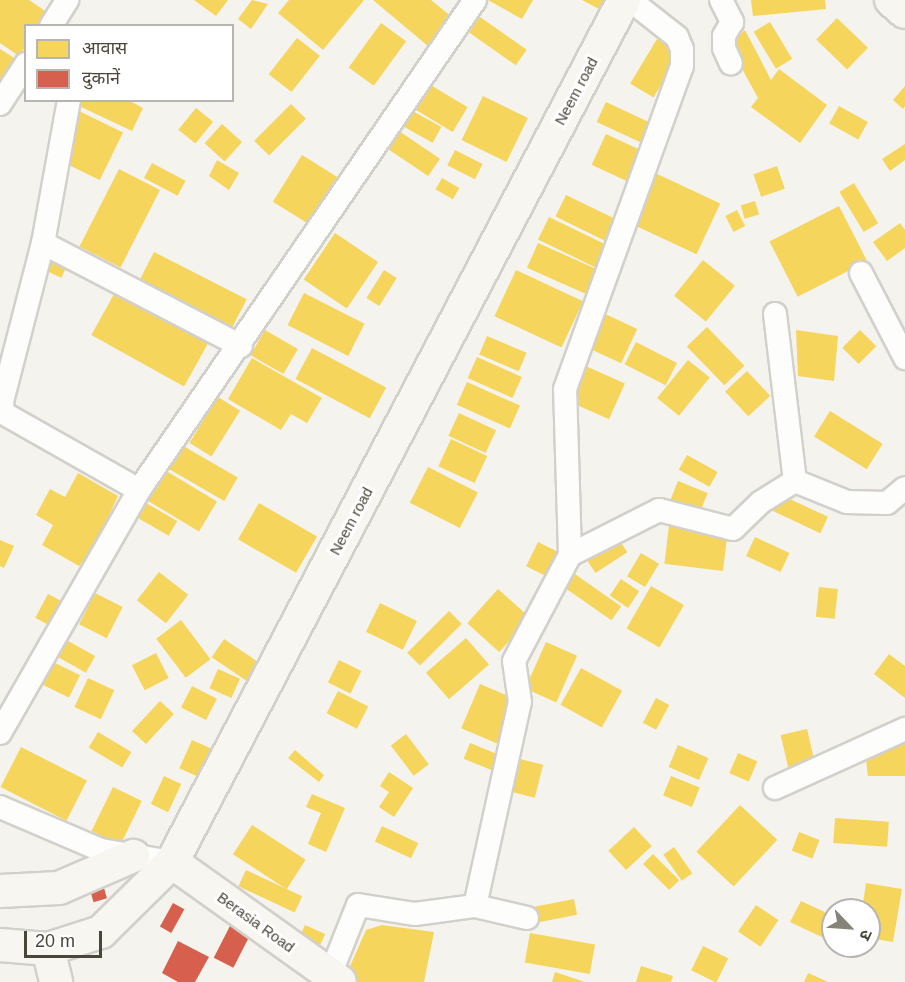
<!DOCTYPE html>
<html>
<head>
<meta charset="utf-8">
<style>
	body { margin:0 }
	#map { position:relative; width:905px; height:982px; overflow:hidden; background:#f4f3ee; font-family:Arial,"Noto Sans Devanagari",sans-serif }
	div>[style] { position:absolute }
	.homes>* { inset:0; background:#f6d55c; transform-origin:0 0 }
	.shops>* { inset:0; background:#d6604d; transform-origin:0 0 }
	.roads { filter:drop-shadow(2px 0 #d2d0cb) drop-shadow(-2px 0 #d2d0cb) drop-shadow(0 2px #d2d0cb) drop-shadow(0 -2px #d2d0cb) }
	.street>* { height:22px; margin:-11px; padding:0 11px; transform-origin:11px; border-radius:11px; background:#fdfdfc }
	.secondary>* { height:32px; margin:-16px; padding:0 16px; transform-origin:16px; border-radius:16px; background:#f7f6f1 }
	span { translate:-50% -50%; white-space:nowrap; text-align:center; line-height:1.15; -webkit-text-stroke:6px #fff; paint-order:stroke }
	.street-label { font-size:15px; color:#4a4639 }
	.legend { position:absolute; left:24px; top:24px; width:210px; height:78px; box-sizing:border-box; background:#fff; border:2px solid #b7b5b0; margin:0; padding:8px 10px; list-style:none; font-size:18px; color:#4a4639 }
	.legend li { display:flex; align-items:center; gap:12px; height:30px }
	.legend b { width:30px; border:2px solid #b7b5b0 }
	.north { position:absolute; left:821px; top:898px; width:60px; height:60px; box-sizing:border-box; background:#fff; border:2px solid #b7b5b0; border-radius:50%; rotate:115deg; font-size:16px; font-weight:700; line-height:24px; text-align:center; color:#4a4639 }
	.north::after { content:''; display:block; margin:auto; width:21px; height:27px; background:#868378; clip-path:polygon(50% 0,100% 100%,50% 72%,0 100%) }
	.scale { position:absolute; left:24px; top:931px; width:78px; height:27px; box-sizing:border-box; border:3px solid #4a4639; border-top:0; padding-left:8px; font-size:18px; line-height:21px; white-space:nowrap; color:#4a4639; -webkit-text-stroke:4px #fff; paint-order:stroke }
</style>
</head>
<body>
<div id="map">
	<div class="homes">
		<i style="clip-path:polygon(0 0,29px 0,48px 13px,40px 26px,26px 26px,26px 46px,19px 56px,0 43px)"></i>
		<i style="clip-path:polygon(194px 0,228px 0,216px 16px)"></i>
		<i style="clip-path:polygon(252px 0,268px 4px,251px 29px,238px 19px)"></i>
		<i style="clip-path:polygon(289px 0,364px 0,323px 50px,278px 13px)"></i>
		<i style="clip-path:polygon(373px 0,431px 0,452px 17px,428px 46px)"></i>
		<i style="clip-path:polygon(488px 0,533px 0,522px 19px)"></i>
		<i style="clip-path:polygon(582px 0,604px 0,599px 9px)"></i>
		<i style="clip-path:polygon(751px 0,825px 0,826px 9px,753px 16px)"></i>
		<i style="left:480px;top:17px;width:57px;height:19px;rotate:35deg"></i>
		<i style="left:837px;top:18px;width:43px;height:30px;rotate:44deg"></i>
		<i style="left:770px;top:22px;width:43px;height:19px;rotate:59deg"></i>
		<i style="left:381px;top:23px;width:31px;height:55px;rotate:36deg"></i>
		<i style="clip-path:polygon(745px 30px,771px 80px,779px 69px,827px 105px,800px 143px,751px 107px,758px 98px,729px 45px)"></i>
		<i style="left:297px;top:38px;width:29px;height:46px;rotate:38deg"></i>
		<i style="left:657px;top:39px;width:27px;height:52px;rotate:31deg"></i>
		<i style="clip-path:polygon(0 49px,19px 61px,5px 83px,0 80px)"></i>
		<i style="left:429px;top:84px;width:45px;height:29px;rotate:31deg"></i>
		<i style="clip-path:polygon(905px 86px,905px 106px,903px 109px,893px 100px)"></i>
		<i style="left:483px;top:96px;width:50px;height:49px;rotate:26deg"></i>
		<i style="clip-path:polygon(81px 100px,128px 100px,143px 108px,132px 131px,79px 106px)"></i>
		<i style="left:606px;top:102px;width:50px;height:22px;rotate:25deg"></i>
		<i style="left:291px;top:104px;width:21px;height:52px;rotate:45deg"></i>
		<i style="left:839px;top:106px;width:33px;height:20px;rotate:29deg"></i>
		<i style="left:196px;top:108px;width:22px;height:28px;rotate:39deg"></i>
		<i style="left:409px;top:109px;width:37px;height:18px;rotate:29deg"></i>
		<i style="left:79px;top:111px;width:49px;height:53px;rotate:26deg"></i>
		<i style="left:222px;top:124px;width:27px;height:26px;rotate:42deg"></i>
		<i style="left:396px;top:129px;width:53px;height:21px;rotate:34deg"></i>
		<i style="left:606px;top:134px;width:45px;height:34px;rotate:25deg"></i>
		<i style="clip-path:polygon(905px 144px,905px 160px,890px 171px,882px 159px)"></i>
		<i style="left:455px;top:150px;width:31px;height:17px;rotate:27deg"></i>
		<i style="left:302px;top:155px;width:49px;height:55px;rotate:32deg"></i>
		<i style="clip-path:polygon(217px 160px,239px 173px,229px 190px,209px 176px)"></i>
		<i style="left:152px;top:163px;width:38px;height:17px;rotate:28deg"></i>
		<i style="left:777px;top:166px;width:24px;height:25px;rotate:71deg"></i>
		<i style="left:119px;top:169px;width:46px;height:87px;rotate:27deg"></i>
		<i style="left:655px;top:173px;width:72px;height:56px;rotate:25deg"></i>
		<i style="left:442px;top:178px;width:20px;height:13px;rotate:30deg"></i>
		<i style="left:854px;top:183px;width:47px;height:17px;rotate:59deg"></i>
		<i style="left:566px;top:195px;width:59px;height:24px;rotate:26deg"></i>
		<i style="left:755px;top:201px;width:14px;height:15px;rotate:73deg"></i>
		<i style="left:839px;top:206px;width:62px;height:78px;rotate:63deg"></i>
		<i style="left:737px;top:210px;width:18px;height:13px;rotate:63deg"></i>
		<i style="left:549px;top:217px;width:67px;height:25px;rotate:26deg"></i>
		<i style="clip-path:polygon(900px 223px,905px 230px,905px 248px,887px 261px,873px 242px)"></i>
		<i style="left:335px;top:233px;width:52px;height:56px;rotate:34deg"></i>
		<i style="left:538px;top:243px;width:70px;height:27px;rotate:24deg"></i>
		<i style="left:154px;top:252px;width:104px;height:31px;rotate:27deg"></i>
		<i style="left:47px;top:256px;width:22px;height:14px;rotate:24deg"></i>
		<i style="left:703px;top:260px;width:41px;height:46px;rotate:39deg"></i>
		<i style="left:384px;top:270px;width:15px;height:33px;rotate:32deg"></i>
		<i style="left:516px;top:270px;width:74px;height:51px;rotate:25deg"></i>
		<i style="left:118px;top:287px;width:106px;height:55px;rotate:29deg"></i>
		<i style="left:304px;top:293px;width:68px;height:36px;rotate:27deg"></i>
		<i style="left:601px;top:312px;width:40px;height:38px;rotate:25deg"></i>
		<i style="left:707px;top:327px;width:54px;height:28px;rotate:46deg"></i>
		<i style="left:265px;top:330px;width:38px;height:29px;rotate:30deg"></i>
		<i style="clip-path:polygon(796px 330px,838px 336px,834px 381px,798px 376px)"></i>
		<i style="left:860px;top:330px;width:23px;height:25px;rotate:45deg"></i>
		<i style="left:487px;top:336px;width:43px;height:20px;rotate:23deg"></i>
		<i style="left:636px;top:342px;width:46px;height:25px;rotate:27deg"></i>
		<i style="left:312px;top:348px;width:84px;height:35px;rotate:28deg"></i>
		<i style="left:477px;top:357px;width:49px;height:23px;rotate:24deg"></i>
		<i style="clip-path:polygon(252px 358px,322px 398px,307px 423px,291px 414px,281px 430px,228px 399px)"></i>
		<i style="left:688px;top:360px;width:28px;height:49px;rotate:39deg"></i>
		<i style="left:581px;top:364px;width:48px;height:39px;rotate:24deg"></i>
		<i style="left:747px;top:371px;width:34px;height:30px;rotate:47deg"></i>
		<i style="left:467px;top:382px;width:58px;height:25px;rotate:24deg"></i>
		<i style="left:218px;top:397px;width:26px;height:54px;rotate:32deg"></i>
		<i style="left:830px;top:411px;width:62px;height:30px;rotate:32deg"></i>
		<i style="left:459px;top:413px;width:41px;height:25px;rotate:25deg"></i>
		<i style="left:451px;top:439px;width:40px;height:30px;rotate:25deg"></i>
		<i style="left:178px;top:443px;width:69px;height:27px;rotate:30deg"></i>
		<i style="left:687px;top:455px;width:35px;height:17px;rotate:29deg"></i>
		<i style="left:428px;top:467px;width:56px;height:40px;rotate:27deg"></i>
		<i style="left:163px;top:469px;width:63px;height:35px;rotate:31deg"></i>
		<i style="clip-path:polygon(78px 473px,118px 496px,107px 520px,111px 528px,79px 566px,42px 545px,53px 525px,36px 515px,50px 489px,65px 497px)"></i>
		<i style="left:678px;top:481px;width:32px;height:22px;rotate:22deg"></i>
		<i style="left:779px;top:494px;width:54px;height:18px;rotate:25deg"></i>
		<i style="left:146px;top:503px;width:36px;height:17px;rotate:30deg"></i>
		<i style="left:259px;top:503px;width:67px;height:42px;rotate:30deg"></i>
		<i style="left:669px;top:526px;width:59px;height:38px;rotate:7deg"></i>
		<i style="left:755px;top:537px;width:38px;height:21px;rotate:25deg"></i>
		<i style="left:618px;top:538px;width:17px;height:38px;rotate:57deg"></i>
		<i style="clip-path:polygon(0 540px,14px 546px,4px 568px,0 566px)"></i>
		<i style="left:538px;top:542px;width:30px;height:27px;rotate:26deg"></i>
		<i style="left:641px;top:553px;width:21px;height:27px;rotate:31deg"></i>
		<i style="left:159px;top:572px;width:37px;height:36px;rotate:38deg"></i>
		<i style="left:572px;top:572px;width:60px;height:17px;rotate:35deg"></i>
		<i style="left:621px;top:579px;width:22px;height:20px;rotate:34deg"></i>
		<i style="left:651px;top:586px;width:38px;height:49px;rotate:30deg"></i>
		<i style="left:819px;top:587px;width:19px;height:30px;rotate:6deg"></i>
		<i style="left:498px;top:589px;width:43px;height:46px;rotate:42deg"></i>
		<i style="left:95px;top:593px;width:31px;height:35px;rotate:27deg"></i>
		<i style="left:48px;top:594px;width:15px;height:27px;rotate:28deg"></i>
		<i style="left:380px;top:603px;width:41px;height:32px;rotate:26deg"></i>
		<i style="left:449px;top:611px;width:18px;height:59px;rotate:45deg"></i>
		<i style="left:181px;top:620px;width:49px;height:31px;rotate:53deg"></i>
		<i style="left:466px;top:638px;width:35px;height:53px;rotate:49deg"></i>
		<i style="left:224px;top:639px;width:42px;height:22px;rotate:34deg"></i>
		<i style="left:68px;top:641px;width:31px;height:19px;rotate:29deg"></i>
		<i style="left:546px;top:642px;width:34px;height:51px;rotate:24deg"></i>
		<i style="left:156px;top:653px;width:28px;height:27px;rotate:63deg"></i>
		<i style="clip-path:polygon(889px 654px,905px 666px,905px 698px,874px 674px)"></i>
		<i style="left:339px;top:660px;width:25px;height:25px;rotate:26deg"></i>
		<i style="left:53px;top:662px;width:30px;height:25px;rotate:26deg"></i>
		<i style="left:581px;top:668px;width:47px;height:42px;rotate:29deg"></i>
		<i style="left:218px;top:669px;width:24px;height:21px;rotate:24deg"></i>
		<i style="left:88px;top:678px;width:29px;height:32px;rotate:25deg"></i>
		<i style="left:480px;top:684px;width:41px;height:48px;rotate:23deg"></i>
		<i style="left:192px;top:686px;width:28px;height:24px;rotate:27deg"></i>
		<i style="left:338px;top:691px;width:34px;height:25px;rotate:27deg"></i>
		<i style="left:656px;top:698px;width:15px;height:28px;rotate:28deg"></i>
		<i style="left:160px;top:701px;width:19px;height:41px;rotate:43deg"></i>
		<i style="left:807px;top:729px;width:37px;height:27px;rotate:77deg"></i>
		<i style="left:98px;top:732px;width:39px;height:18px;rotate:31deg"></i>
		<i style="left:406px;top:734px;width:38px;height:19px;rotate:53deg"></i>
		<i style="clip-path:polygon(905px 738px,905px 776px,868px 776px,865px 751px)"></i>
		<i style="left:192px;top:740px;width:22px;height:31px;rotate:24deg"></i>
		<i style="left:470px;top:743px;width:32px;height:17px;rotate:22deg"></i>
		<i style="left:678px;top:745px;width:33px;height:24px;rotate:23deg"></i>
		<i style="left:21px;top:747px;width:74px;height:45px;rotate:27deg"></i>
		<i style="clip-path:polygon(295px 750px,324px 775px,319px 782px,288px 758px)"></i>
		<i style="left:738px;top:753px;width:21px;height:22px;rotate:23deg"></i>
		<i style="left:512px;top:757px;width:32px;height:34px;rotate:14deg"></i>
		<i style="clip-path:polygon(389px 772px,413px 788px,394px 817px,379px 807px,389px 792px,380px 786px)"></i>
		<i style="left:164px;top:776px;width:19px;height:31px;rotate:25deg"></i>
		<i style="left:671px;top:776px;width:31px;height:21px;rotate:22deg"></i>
		<i style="left:113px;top:787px;width:32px;height:49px;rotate:26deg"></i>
		<i style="clip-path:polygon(312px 794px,345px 808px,326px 852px,308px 844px,321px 813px,306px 807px)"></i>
		<i style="left:740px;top:805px;width:51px;height:64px;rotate:43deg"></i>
		<i style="left:835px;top:818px;width:54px;height:25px;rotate:4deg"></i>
		<i style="left:252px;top:825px;width:64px;height:35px;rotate:33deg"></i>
		<i style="left:382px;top:826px;width:40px;height:17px;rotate:25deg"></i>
		<i style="left:634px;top:827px;width:26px;height:35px;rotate:47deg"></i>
		<i style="left:799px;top:832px;width:22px;height:20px;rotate:21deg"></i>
		<i style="left:674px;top:847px;width:32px;height:13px;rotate:55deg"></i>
		<i style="left:653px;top:854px;width:37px;height:14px;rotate:45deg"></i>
		<i style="left:246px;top:870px;width:62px;height:18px;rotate:25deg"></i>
		<i style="clip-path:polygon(866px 883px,902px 889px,893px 942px,869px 938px,869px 910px,862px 910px)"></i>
		<i style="left:574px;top:899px;width:16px;height:39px;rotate:79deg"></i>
		<i style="clip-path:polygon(801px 901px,833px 916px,828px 940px,790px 922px)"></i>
		<i style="left:756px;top:905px;width:27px;height:32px;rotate:34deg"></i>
		<i style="left:305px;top:925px;width:22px;height:23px;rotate:24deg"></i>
		<i style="clip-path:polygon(382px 925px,434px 932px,424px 982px,358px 982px,347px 973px,366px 930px)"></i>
		<i style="left:530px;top:933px;width:66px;height:30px;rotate:10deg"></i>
		<i style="left:703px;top:946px;width:28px;height:27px;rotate:26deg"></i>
		<i style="clip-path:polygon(641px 966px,673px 976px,671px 982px,636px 982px)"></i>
		<i style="clip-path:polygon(555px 972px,585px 982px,552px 982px)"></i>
		<i style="clip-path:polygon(808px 973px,828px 982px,804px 982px)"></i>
	</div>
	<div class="shops">
		<i style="left:102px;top:881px;width:18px;height:14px;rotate:74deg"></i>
		<i style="left:173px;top:903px;width:13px;height:27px;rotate:29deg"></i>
		<i style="left:231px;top:924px;width:22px;height:38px;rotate:27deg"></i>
		<i style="clip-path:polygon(178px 941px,209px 957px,195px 982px,178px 982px,162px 973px)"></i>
	</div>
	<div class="roads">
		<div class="street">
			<i style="left:721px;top:0;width:25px;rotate:63deg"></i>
			<i style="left:732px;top:22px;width:16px;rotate:120deg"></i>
			<i style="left:724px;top:36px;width:12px;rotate:90deg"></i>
			<i style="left:724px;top:48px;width:17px;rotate:66deg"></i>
			<i style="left:51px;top:26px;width:31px;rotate:-58deg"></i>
			<i style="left:69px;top:100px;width:145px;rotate:100.3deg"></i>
			<i style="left:43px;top:243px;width:163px;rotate:104.5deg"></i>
			<i style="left:2px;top:401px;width:12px;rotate:85deg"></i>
			<i style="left:3px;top:413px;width:156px;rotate:29.5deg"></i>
			<i style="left:0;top:104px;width:48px;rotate:-57deg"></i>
			<i style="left:43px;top:243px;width:223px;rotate:27.5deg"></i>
			<i style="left:861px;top:273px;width:96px;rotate:62.6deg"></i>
			<i style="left:775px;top:314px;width:168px;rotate:83.2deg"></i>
			<i style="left:795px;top:481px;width:56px;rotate:22deg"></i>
			<i style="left:847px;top:502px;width:40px;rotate:1.4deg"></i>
			<i style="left:887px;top:503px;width:23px;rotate:-40deg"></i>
			<i style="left:570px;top:555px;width:100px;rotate:-26.8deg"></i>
			<i style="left:659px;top:510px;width:76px;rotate:14.4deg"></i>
			<i style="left:733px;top:529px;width:39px;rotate:-44deg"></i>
			<i style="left:761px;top:502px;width:40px;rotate:-32deg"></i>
			<i style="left:0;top:733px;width:280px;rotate:-60.2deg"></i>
			<i style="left:139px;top:490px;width:594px;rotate:-55.56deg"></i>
			<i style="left:775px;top:788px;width:143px;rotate:-24.4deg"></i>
			<i style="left:0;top:807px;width:110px;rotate:23.1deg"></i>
			<i style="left:101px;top:850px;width:72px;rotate:9.6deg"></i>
			<i style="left:527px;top:918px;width:53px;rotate:-167deg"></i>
			<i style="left:475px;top:906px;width:209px;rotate:-77.6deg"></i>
			<i style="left:520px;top:702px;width:41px;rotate:-98.3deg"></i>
			<i style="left:514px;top:661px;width:120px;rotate:-62.2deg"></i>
			<i style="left:570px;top:555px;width:166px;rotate:-91.7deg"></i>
			<i style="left:565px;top:389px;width:344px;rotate:-70.1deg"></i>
			<i style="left:682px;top:66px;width:17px;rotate:-90deg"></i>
			<i style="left:682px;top:49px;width:13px;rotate:-113deg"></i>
			<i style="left:677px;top:37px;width:60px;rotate:-141.8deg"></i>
			<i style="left:330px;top:975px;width:75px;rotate:-68.2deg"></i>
			<i style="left:358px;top:905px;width:58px;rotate:9deg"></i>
			<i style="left:415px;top:914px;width:61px;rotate:-7.6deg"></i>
		</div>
		<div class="secondary">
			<i style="left:891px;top:0;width:18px;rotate:41deg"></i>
			<i style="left:172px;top:862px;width:206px;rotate:35.5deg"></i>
			<i style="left:0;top:891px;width:59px;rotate:-2.9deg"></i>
			<i style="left:59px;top:888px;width:81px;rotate:-23.4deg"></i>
			<i style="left:0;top:945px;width:48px;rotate:4.8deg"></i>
			<i style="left:48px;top:949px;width:56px;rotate:-17.8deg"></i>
			<i style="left:101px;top:932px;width:100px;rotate:-44.6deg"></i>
			<i style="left:172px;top:862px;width:973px;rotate:-62.33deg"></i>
			<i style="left:48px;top:949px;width:34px;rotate:76deg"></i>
		</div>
	</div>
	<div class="street-label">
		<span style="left:576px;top:91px;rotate:-62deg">Neem road</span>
		<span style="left:351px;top:521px;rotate:-62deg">Neem road</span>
		<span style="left:256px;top:922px;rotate:36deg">Berasia Road</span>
	</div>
	<ul class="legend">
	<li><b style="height:16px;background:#f6d55c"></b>आवास</li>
	<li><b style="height:16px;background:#d6604d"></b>दुकानें</li>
	</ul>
	<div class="north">उ</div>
	<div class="scale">20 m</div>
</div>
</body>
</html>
